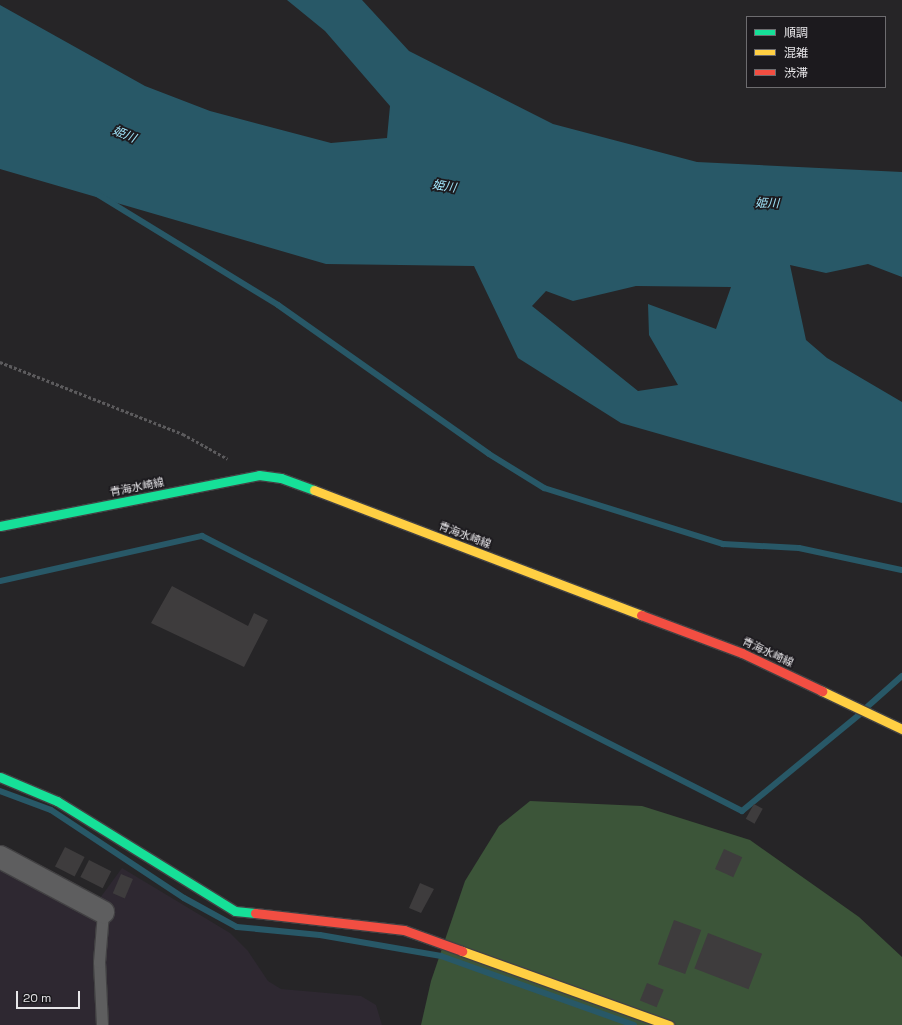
<!DOCTYPE html>
<html>
<head>
<meta charset="utf-8">
<style>
	body { margin:0 }
	#map { position:relative; width:902px; height:1025px; overflow:hidden; background:#262527; font-family:"Space Grotesk","Noto Sans JP",sans-serif }
	div>[style] { position:absolute }
	.built>* { inset:0; background:#2e2831 }
	.forest>* { inset:0; background:#3c5539 }
	.water>* { inset:0; background:#285867 }
	.stream>* { height:6px; margin:-3px; padding:0 3px; transform-origin:3px; border-radius:3px; background:#285867 }
	.building>* { inset:0; background:#3e3c3d; transform-origin:0 0 }
	.path>* { height:2.5px; margin-top:-1.25px; transform-origin:0; background:repeating-linear-gradient(90deg,#5c5b5d 0 3px,transparent 0 5px) }
	.roads { filter:drop-shadow(1px 0 #424143) drop-shadow(-1px 0 #424143) drop-shadow(0 1px #424143) drop-shadow(0 -1px #424143) }
	.lane>* { height:11px; margin:-5.5px; padding:0 5.5px; transform-origin:5.5px; border-radius:5.5px; background:#5e5e5f }
	.street>* { height:22px; margin:-11px; padding:0 11px; transform-origin:11px; border-radius:11px; background:#5e5e5f }
	.fast>* { height:9px; margin:-4.5px; padding:0 4.5px; transform-origin:4.5px; border-radius:4.5px; background:#16e098 }
	.slow>* { height:9px; margin:-4.5px; padding:0 4.5px; transform-origin:4.5px; border-radius:4.5px; background:#ffcf43 }
	.jam>* { height:9px; margin:-4.5px; padding:0 4.5px; transform-origin:4.5px; border-radius:4.5px; background:#f24e42 }
	span { translate:-50% -50%; white-space:nowrap; text-align:center; line-height:1.15; -webkit-text-stroke:3.5px #1c1a1e; paint-order:stroke }
	.street-label { font-size:11px; color:#e7e6e9 }
	.water-label { font-size:12px; color:#a0e3f8; font-style:italic }
	.legend { position:absolute; left:746px; top:16px; width:140px; height:72px; box-sizing:border-box; background:#1c1a1e; border:1px solid #6d6c6f; margin:0; padding:5px 7px; list-style:none; font-size:12px; color:#e7e6e9 }
	.legend li { display:flex; align-items:center; gap:8px; height:20px }
	.legend b { width:20px; border:1px solid #6d6c6f }
	.scale { position:absolute; left:16px; top:991px; width:64px; height:18px; box-sizing:border-box; border:2px solid #e7e6e9; border-top:0; padding-left:5px; font-size:12px; line-height:14px; white-space:nowrap; color:#e7e6e9; -webkit-text-stroke:3px #1c1a1e; paint-order:stroke }
</style>
</head>
<body>
<div id="map">
	<div class="built">
		<i style="clip-path:polygon(0 865px,89px 913px,122px 868px,230px 933px,248px 951px,268px 981px,281px 989px,361px 996px,376px 1005px,382px 1025px,0 1025px)"></i>
	</div>
	<div class="forest">
		<i style="clip-path:polygon(530px 801px,642px 806px,750px 840px,859px 917px,902px 957px,902px 1025px,421px 1025px,431px 981px,465px 881px,499px 826px)"></i>
	</div>
	<div class="water">
		<i style="clip-path:polygon(evenodd,287px 0,362px 0,409px 51px,553px 124px,697px 162px,902px 172px,902px 277px,868px 264px,826px 273px,790px 265px,806px 340px,827px 358px,902px 402px,902px 503px,621px 423px,518px 358px,474px 266px,326px 264px,0 169px,0 5px,145px 86px,210px 111px,331px 143px,387px 138px,390px 106px,325px 31px,287px 0,636px 286px,731px 287px,716px 329px,648px 304px,649px 335px,678px 385px,638px 391px,532px 306px,546px 291px,573px 301px,636px 286px)"></i>
	</div>
	<div class="stream">
		<i style="left:97px;top:194px;width:212px;rotate:31.5deg"></i>
		<i style="left:278px;top:305px;width:258px;rotate:35.2deg"></i>
		<i style="left:489px;top:454px;width:65px;rotate:31.7deg"></i>
		<i style="left:544px;top:488px;width:188px;rotate:17.4deg"></i>
		<i style="left:723px;top:544px;width:76px;rotate:3deg"></i>
		<i style="left:799px;top:548px;width:105px;rotate:12.1deg"></i>
		<i style="left:0;top:581px;width:207px;rotate:-12.6deg"></i>
		<i style="left:202px;top:536px;width:606px;rotate:26.99deg"></i>
		<i style="left:742px;top:811px;width:153px;rotate:-39.4deg"></i>
		<i style="left:867px;top:707px;width:47px;rotate:-41.5deg"></i>
		<i style="left:0;top:791px;width:54px;rotate:20.4deg"></i>
		<i style="left:51px;top:810px;width:159px;rotate:33.5deg"></i>
		<i style="left:184px;top:898px;width:60px;rotate:28.7deg"></i>
		<i style="left:237px;top:927px;width:83px;rotate:5.5deg"></i>
		<i style="left:320px;top:935px;width:123px;rotate:9.8deg"></i>
		<i style="left:441px;top:956px;width:205px;rotate:19.7deg"></i>
	</div>
	<div class="building">
		<i style="clip-path:polygon(172px 586px,248px 626px,254px 613px,268px 620px,244px 667px,151px 623px)"></i>
		<i style="left:754px;top:804px;width:10px;height:17px;rotate:29deg"></i>
		<i style="left:65px;top:847px;width:22px;height:22px;rotate:27deg"></i>
		<i style="left:724px;top:849px;width:20px;height:22px;rotate:24deg"></i>
		<i style="left:89px;top:860px;width:25px;height:19px;rotate:27deg"></i>
		<i style="left:121px;top:874px;width:13px;height:21px;rotate:23deg"></i>
		<i style="clip-path:polygon(420px 883px,434px 889px,421px 913px,409px 908px)"></i>
		<i style="left:674px;top:920px;width:29px;height:47px;rotate:20deg"></i>
		<i style="left:708px;top:933px;width:58px;height:38px;rotate:21deg"></i>
		<i style="left:647px;top:983px;width:18px;height:19px;rotate:22deg"></i>
	</div>
	<div class="path">
		<i style="left:0;top:362px;width:197px;rotate:21.5deg"></i>
		<i style="left:183px;top:434px;width:51px;rotate:29.1deg"></i>
	</div>
	<div class="roads">
		<div class="lane">
			<i style="left:102px;top:1025px;width:63px;rotate:-92.7deg"></i>
			<i style="left:99px;top:962px;width:50px;rotate:-85.4deg"></i>
		</div>
		<div class="street">
			<i style="left:0;top:857px;width:117px;rotate:28.1deg"></i>
		</div>
		<div class="fast">
			<i style="left:0;top:526px;width:264px;rotate:-11.1deg"></i>
			<i style="left:259px;top:475px;width:22px;rotate:8deg"></i>
			<i style="left:281px;top:478px;width:35px;rotate:20deg"></i>
			<i style="left:0;top:777px;width:62px;rotate:22.8deg"></i>
			<i style="left:57px;top:801px;width:209px;rotate:31.7deg"></i>
			<i style="left:235px;top:911px;width:20px;rotate:6deg"></i>
		</div>
		<div class="slow">
			<i style="left:314px;top:490px;width:350px;rotate:20.9deg"></i>
			<i style="left:822px;top:691px;width:89px;rotate:25.4deg"></i>
			<i style="left:462px;top:951px;width:220px;rotate:19.7deg"></i>
		</div>
		<div class="jam">
			<i style="left:641px;top:615px;width:108px;rotate:20.6deg"></i>
			<i style="left:742px;top:653px;width:89px;rotate:25.4deg"></i>
			<i style="left:255px;top:913px;width:150px;rotate:6.5deg"></i>
			<i style="left:404px;top:930px;width:62px;rotate:19.9deg"></i>
		</div>
	</div>
	<div class="street-label">
		<span style="left:137px;top:487px;rotate:-11deg">青海水崎線</span>
		<span style="left:465px;top:535px;rotate:21deg">青海水崎線</span>
		<span style="left:768px;top:652px;rotate:25deg">青海水崎線</span>
	</div>
	<div class="water-label">
		<span style="left:124px;top:135px;rotate:23deg">姫川</span>
		<span style="left:444px;top:187px;rotate:9deg">姫川</span>
		<span style="left:767px;top:204px;rotate:2deg">姫川</span>
	</div>
	<ul class="legend">
	<li><b style="height:5px;background:#16e098"></b>順調</li>
	<li><b style="height:5px;background:#ffcf43"></b>混雑</li>
	<li><b style="height:5px;background:#f24e42"></b>渋滞</li>
	</ul>
	<div class="scale">20 m</div>
</div>
</body>
</html>
